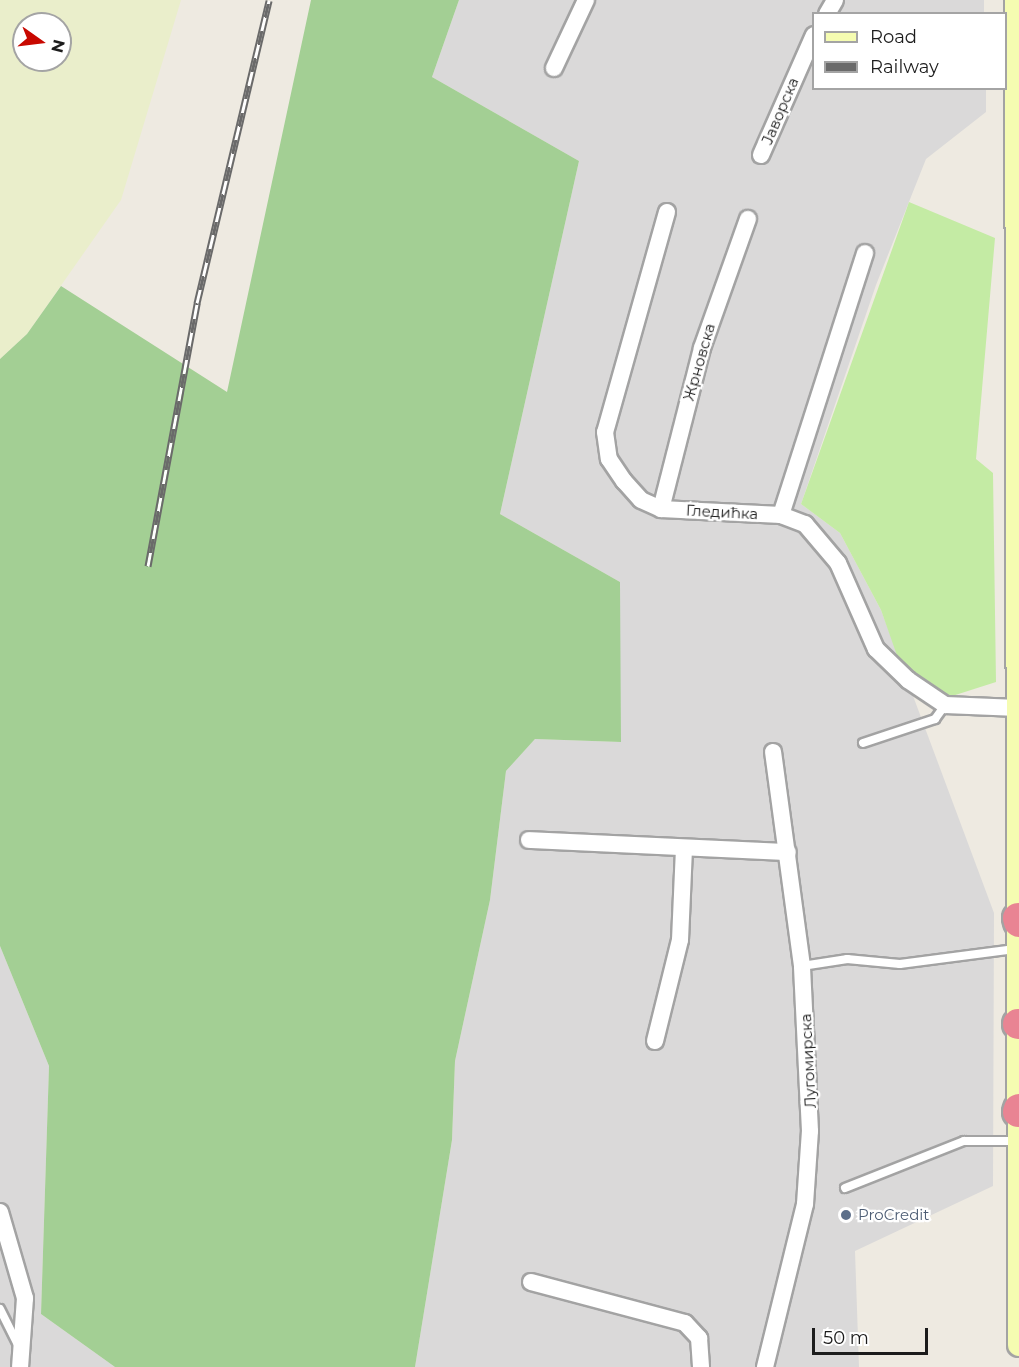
<!DOCTYPE html>
<html>
<head>
<meta charset="utf-8">
<style>
	body { margin:0 }
	#map { position:relative; width:1019px; height:1367px; overflow:hidden; background:#eeeae1; font-family:Montserrat,sans-serif }
	div>[style] { position:absolute }
	.residential>* { inset:0; background:#dad9d9 }
	.farmland>* { inset:0; background:#eaeecb }
	.grass>* { inset:0; background:#c4eba4 }
	.forest>* { inset:0; background:#a3cf94 }
	.roads { filter:drop-shadow(2px 0 #a3a3a3) drop-shadow(-2px 0 #a3a3a3) drop-shadow(0 2px #a3a3a3) drop-shadow(0 -2px #a3a3a3) }
	.lane>* { height:8px; margin:-4px; padding:0 4px; transform-origin:4px; border-radius:4px; background:#fff }
	.street>* { height:16px; margin:-8px; padding:0 8px; transform-origin:8px; border-radius:8px; background:#fff }
	.secondary>* { height:22px; margin:-11px; padding:0 11px; transform-origin:11px; border-radius:11px; background:#f5fcb1 }
	.highway>* { height:30px; margin:-15px; padding:0 15px; transform-origin:15px; border-radius:15px; background:#e98493 }
	.rail>* { height:7px; margin-top:-3.5px; transform-origin:0; background:repeating-linear-gradient(90deg,#fff 0 14px,#6a6a6a 0 28px); box-sizing:border-box; border-block:2px solid #6a6a6a }
	.dots>* { width:16px; height:16px; translate:-50% -50%; box-sizing:border-box; border:3px solid #fff; border-radius:50% }
	span { translate:-50% -50%; white-space:nowrap; text-align:center; line-height:1.15; -webkit-text-stroke:4.5px #fff; paint-order:stroke }
	.street-label { font-size:15px; color:#1c1c1c }
	.service-label { font-size:15px; color:#4e5e75 }
	.left { translate:0 -50%; text-align:left }
	.legend { position:absolute; left:812px; top:12px; width:195px; height:78px; box-sizing:border-box; background:#fff; border:2px solid #a4a4a4; margin:0; padding:8px 10px; list-style:none; font-size:18px; color:#1c1c1c }
	.legend li { display:flex; align-items:center; gap:12px; height:30px }
	.legend b { width:30px; border:2px solid #a4a4a4 }
	.north { position:absolute; left:12px; top:12px; width:60px; height:60px; box-sizing:border-box; background:#fff; border:2px solid #a4a4a4; border-radius:50%; rotate:104deg; font-size:16px; font-weight:700; line-height:24px; text-align:center; color:#1c1c1c }
	.north::after { content:''; display:block; margin:auto; width:21px; height:27px; background:#c80800; clip-path:polygon(50% 0,100% 100%,50% 72%,0 100%) }
	.scale { position:absolute; left:812px; top:1328px; width:116px; height:27px; box-sizing:border-box; border:3px solid #1c1c1c; border-top:0; padding-left:8px; font-size:18px; line-height:21px; white-space:nowrap; color:#1c1c1c; -webkit-text-stroke:4px #fff; paint-order:stroke }
</style>
</head>
<body>
<div id="map">
	<div class="residential">
		<i style="clip-path:polygon(459px 0,984px 0,984px 13px,814px 14px,814px 88px,986px 89px,986px 112px,926px 159px,876px 285px,801px 504px,840px 533px,881px 610px,994px 913px,993px 1186px,855px 1251px,859px 1367px,415px 1367px,452px 1140px,455px 1061px,490px 900px,506px 771px,535px 739px,620px 742px,620px 582px,500px 514px,579px 161px,432px 77px)"></i>
		<i style="clip-path:polygon(0 946px,49px 1066px,41px 1314px,115px 1367px,0 1367px)"></i>
	</div>
	<div class="farmland">
		<i style="clip-path:polygon(evenodd,0 0,181px 0,121px 200px,27px 334px,0 359px,0 0,24px 24px,60px 24px,60px 60px,24px 60px,24px 24px)"></i>
	</div>
	<div class="grass">
		<i style="clip-path:polygon(909px 202px,995px 238px,976px 459px,993px 473px,996px 682px,946px 698px,900px 664px,881px 610px,840px 533px,801px 504px)"></i>
	</div>
	<div class="forest">
		<i style="clip-path:polygon(311px 0,459px 0,432px 77px,579px 161px,500px 514px,620px 582px,621px 742px,535px 739px,506px 771px,490px 900px,455px 1061px,452px 1140px,415px 1367px,115px 1367px,41px 1314px,49px 1066px,0 946px,0 359px,27px 334px,61px 286px,227px 392px)"></i>
	</div>
	<div class="roads">
		<div class="lane">
			<i style="left:863px;top:743px;width:76px;rotate:-18.4deg"></i>
			<i style="left:935px;top:719px;width:17px;rotate:-54deg"></i>
			<i style="left:802px;top:966px;width:46px;rotate:-8.8deg"></i>
			<i style="left:847px;top:959px;width:53px;rotate:5.4deg"></i>
			<i style="left:900px;top:964px;width:116px;rotate:-7.4deg"></i>
			<i style="left:845px;top:1188px;width:128px;rotate:-21.6deg"></i>
			<i style="left:964px;top:1141px;width:53px"></i>
			<i style="left:0;top:1309px;width:40px;rotate:63.4deg"></i>
		</div>
		<div class="street">
			<i style="left:827px;top:14px;width:16px;rotate:-60deg"></i>
			<i style="left:554px;top:68px;width:75px;rotate:-64.8deg"></i>
			<i style="left:761px;top:155px;width:131px;rotate:-66.2deg"></i>
			<i style="left:667px;top:212px;width:229px;rotate:105.7deg"></i>
			<i style="left:605px;top:432px;width:27px;rotate:82deg"></i>
			<i style="left:609px;top:459px;width:27px;rotate:56deg"></i>
			<i style="left:624px;top:481px;width:25px;rotate:48deg"></i>
			<i style="left:641px;top:500px;width:22px;rotate:24deg"></i>
			<i style="left:661px;top:509px;width:120px;rotate:2.9deg"></i>
			<i style="left:781px;top:515px;width:26px;rotate:21deg"></i>
			<i style="left:805px;top:524px;width:51px;rotate:49.8deg"></i>
			<i style="left:838px;top:563px;width:94px;rotate:66.2deg"></i>
			<i style="left:876px;top:649px;width:45px;rotate:44.1deg"></i>
			<i style="left:908px;top:680px;width:45px;rotate:34deg"></i>
			<i style="left:945px;top:705px;width:73px;rotate:2.4deg"></i>
			<i style="left:661px;top:509px;width:166px;rotate:-75.7deg"></i>
			<i style="left:702px;top:348px;width:137px;rotate:-70.4deg"></i>
			<i style="left:781px;top:515px;width:275px;rotate:-72.2deg"></i>
			<i style="left:529px;top:840px;width:259px;rotate:2.7deg"></i>
			<i style="left:655px;top:1041px;width:104px;rotate:-76.1deg"></i>
			<i style="left:680px;top:940px;width:92px;rotate:-87.5deg"></i>
			<i style="left:0;top:1212px;width:90px;rotate:73.8deg"></i>
			<i style="left:25px;top:1298px;width:69px;rotate:94.1deg"></i>
			<i style="left:531px;top:1282px;width:159px;rotate:14.9deg"></i>
			<i style="left:685px;top:1323px;width:21px;rotate:47deg"></i>
			<i style="left:699px;top:1338px;width:29px;rotate:86deg"></i>
			<i style="left:765px;top:1367px;width:168px;rotate:-76.2deg"></i>
			<i style="left:805px;top:1204px;width:73px;rotate:-86.1deg"></i>
			<i style="left:810px;top:1131px;width:165px;rotate:-92.8deg"></i>
			<i style="left:802px;top:966px;width:216px;rotate:-97.7deg"></i>
		</div>
		<div class="secondary">
			<i style="left:1016px;top:0;width:1345px;rotate:89.87deg"></i>
		</div>
		<div class="highway">
			<i style="left:1018px;top:918px;width:4px;rotate:76deg"></i>
			<i style="left:1018px;top:1024px;width:1px"></i>
			<i style="left:1018px;top:1112px;width:3px;rotate:-72deg"></i>
		</div>
	</div>
	<div class="rail">
		<i style="left:148px;top:566px;width:268px;rotate:-79.4deg"></i>
		<i style="left:197px;top:303px;width:311px;rotate:-76.6deg"></i>
	</div>
	<div class="dots">
		<i style="left:846px;top:1215px;background:#5c6f8a"></i>
	</div>
	<div class="street-label">
		<span style="left:780px;top:111px;rotate:-67deg">Јаворска</span>
		<span style="left:699px;top:362px;rotate:-74deg">Жрновска</span>
		<span style="left:722px;top:512px;rotate:3deg">Гледићка</span>
		<span style="left:808px;top:1061px;rotate:-93deg">Лугомирска</span>
	</div>
	<div class="service-label">
		<span class="left" style="left:858px;top:1215px">ProCredit</span>
	</div>
	<ul class="legend">
	<li><b style="height:8px;background:#f5fcb1"></b>Road</li>
	<li><b style="height:8px;background:#6a6a6a"></b>Railway</li>
	</ul>
	<div class="north">N</div>
	<div class="scale">50 m</div>
</div>
</body>
</html>
